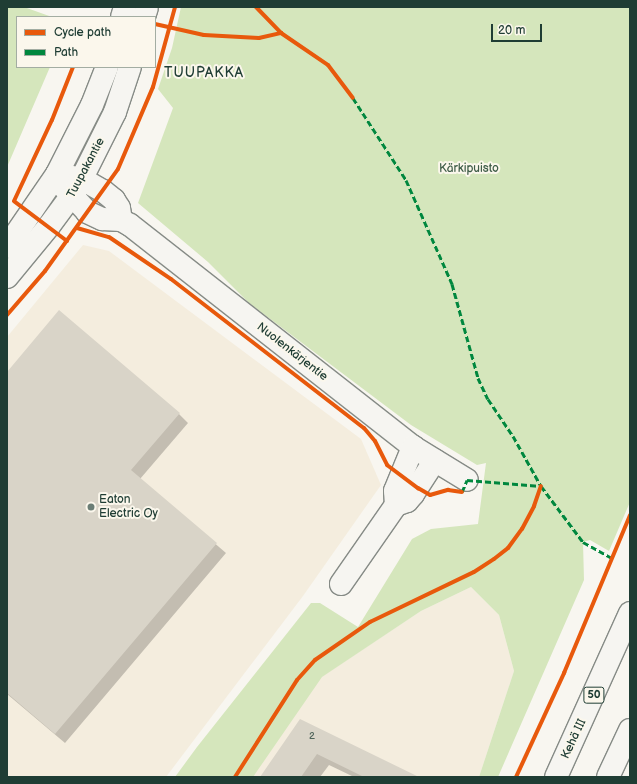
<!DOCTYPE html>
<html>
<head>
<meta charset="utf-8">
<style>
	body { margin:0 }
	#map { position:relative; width:637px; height:784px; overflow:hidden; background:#f8f6f0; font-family:"Balsamiq Sans",sans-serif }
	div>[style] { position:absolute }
	.built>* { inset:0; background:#f4edde }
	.green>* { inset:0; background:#d5e6bc }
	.shadow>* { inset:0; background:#0003 }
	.building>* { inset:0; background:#d9d4c8 }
	.roads { filter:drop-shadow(1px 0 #868b86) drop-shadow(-1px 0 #868b86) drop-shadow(0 1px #868b86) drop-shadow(0 -1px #868b86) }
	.minor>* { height:22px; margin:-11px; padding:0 11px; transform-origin:11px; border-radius:11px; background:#f6f5f1 }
	.major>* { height:22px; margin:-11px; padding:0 11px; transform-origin:11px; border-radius:11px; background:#f6f5f1 }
	.highway>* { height:22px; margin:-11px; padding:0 11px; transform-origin:11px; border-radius:11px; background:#f6f5f1 }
	.quiet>* { height:3px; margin-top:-1.5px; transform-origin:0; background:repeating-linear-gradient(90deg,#00873e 0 6px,transparent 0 9px) }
	.cycleway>* { height:4px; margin:-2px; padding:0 2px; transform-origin:2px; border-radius:2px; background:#e8590c }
	.dots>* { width:11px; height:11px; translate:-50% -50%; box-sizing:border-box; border:2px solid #fbf7ec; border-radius:50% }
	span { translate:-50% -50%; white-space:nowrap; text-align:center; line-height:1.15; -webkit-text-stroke:4px #fbf7ec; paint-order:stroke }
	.number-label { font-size:10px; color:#4e6359 }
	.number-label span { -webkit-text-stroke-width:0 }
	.shield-label span { padding:1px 3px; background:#fbf7ec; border:1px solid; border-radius:3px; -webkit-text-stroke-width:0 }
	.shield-label { font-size:11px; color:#1f3d34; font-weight:700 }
	.street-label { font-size:12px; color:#1f3d34 }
	.park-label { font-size:12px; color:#3e5c47 }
	.poi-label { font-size:12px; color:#1f3d34 }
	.left { translate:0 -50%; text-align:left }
	.quarter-label { font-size:14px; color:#1f3d34; letter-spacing:1px }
	.frame { position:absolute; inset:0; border:8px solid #1f3d34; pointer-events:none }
	.legend { position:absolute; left:16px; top:16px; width:140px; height:52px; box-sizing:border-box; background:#fbf7ec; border:1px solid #a3ada2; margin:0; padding:5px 7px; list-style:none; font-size:12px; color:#1f3d34 }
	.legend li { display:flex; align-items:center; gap:8px; height:20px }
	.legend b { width:20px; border:1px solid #a3ada2 }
	.scale { position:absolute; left:491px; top:24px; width:51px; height:18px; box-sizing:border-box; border:2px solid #1f3d34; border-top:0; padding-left:5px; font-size:12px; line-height:14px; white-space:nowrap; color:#1f3d34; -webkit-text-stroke:3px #fbf7ec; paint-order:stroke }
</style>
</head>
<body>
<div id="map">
	<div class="built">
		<i style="clip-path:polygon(83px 245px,109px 251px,361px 439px,381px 485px,303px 596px,166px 777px,7px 777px,7px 337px)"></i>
		<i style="clip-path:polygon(471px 587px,499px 615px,514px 671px,479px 777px,251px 777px,321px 677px,421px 611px)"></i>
	</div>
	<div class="green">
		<i style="clip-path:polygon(7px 7px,24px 7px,52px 17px,17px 17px,17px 67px,50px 67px,7px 167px)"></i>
		<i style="clip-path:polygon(181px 7px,630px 7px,630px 502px,609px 551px,590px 540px,583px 542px,584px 580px,498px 777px,479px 777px,514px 671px,499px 615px,471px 587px,421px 611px,322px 677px,253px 777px,175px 777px,197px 747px,311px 603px,320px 603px,358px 627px,412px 539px,431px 529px,478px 524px,486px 463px,477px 465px,411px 425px,249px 303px,208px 262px,138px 203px,173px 108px,158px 89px,172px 48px)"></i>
	</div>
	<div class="shadow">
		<i style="clip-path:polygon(7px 373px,179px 414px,188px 423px,140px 479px,226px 553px,65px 743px,7px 694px)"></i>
		<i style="clip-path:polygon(301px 721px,417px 777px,354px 777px,329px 765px,320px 777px,262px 777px)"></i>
	</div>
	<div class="building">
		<i style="clip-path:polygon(59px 310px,180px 413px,131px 470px,217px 543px,55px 734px,7px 693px,7px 372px)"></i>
		<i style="clip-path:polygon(300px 719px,419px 777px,364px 777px,317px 754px,301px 777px,260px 777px)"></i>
	</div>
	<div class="roads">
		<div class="minor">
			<i style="left:57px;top:174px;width:15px;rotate:62deg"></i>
			<i style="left:64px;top:187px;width:34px;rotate:47deg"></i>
			<i style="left:87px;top:212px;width:17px;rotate:25deg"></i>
			<i style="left:102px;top:219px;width:19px;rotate:3deg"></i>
			<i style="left:121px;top:220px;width:10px;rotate:29deg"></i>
			<i style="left:130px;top:225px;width:360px;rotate:38.1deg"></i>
			<i style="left:413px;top:447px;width:63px;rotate:31.4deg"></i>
			<i style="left:63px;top:175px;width:19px;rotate:12deg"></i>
			<i style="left:82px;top:179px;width:24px;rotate:30deg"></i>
			<i style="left:103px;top:191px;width:14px;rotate:39deg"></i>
			<i style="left:114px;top:200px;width:9px;rotate:58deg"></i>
			<i style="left:119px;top:208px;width:12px;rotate:81deg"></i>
			<i style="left:396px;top:505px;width:12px;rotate:-20deg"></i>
			<i style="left:407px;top:501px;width:9px;rotate:-49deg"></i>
			<i style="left:413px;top:494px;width:40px;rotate:-57.1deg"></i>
			<i style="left:341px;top:584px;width:96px;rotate:-55.2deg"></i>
			<i style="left:396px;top:505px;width:14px;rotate:-94deg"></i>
			<i style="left:395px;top:491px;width:48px;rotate:-67.8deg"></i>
		</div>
		<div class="major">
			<i style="left:122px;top:17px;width:10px;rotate:-73deg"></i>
			<i style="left:144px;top:17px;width:10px;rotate:-73deg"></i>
			<i style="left:7px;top:247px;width:88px;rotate:-55.6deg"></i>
			<i style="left:57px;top:174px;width:77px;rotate:-63.1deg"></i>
			<i style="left:92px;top:105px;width:41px;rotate:-68.5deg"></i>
			<i style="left:7px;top:277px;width:66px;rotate:-50.5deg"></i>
			<i style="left:49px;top:226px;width:47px;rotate:-53.6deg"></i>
			<i style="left:77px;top:188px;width:85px;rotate:-63.4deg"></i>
			<i style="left:115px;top:112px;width:47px;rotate:-71.6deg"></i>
		</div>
		<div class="highway">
			<i style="left:556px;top:777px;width:180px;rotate:-65.7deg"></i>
			<i style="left:608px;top:777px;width:52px;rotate:-64.9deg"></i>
		</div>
	</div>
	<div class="quiet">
		<i style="left:353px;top:98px;width:98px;rotate:57.1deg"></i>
		<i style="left:406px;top:180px;width:114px;rotate:66.1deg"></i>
		<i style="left:452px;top:284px;width:98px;rotate:74.5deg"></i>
		<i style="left:478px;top:378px;width:23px;rotate:65deg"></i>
		<i style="left:488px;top:399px;width:45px;rotate:56deg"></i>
		<i style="left:513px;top:436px;width:57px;rotate:60.8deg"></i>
		<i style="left:541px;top:486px;width:70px;rotate:53.1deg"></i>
		<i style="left:583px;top:542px;width:33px;rotate:29deg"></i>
		<i style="left:462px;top:492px;width:13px;rotate:-67deg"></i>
		<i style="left:467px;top:480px;width:74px;rotate:4.6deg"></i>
	</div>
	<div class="cycleway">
		<i style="left:256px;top:7px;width:36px;rotate:46deg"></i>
		<i style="left:281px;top:33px;width:57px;rotate:34.2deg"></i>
		<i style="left:328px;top:65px;width:41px;rotate:52.9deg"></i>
		<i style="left:155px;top:24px;width:50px;rotate:12.7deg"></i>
		<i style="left:204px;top:35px;width:55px;rotate:3.1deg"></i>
		<i style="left:259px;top:38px;width:23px;rotate:-13deg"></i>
		<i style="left:77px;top:228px;width:33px;rotate:16deg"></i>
		<i style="left:109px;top:237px;width:75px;rotate:34.1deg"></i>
		<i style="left:171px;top:279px;width:244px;rotate:37.7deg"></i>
		<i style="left:364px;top:428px;width:17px;rotate:50deg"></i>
		<i style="left:375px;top:441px;width:27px;rotate:63deg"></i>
		<i style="left:387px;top:465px;width:39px;rotate:37deg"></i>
		<i style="left:418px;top:488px;width:14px;rotate:30deg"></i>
		<i style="left:430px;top:495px;width:19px;rotate:-16deg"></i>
		<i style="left:448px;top:490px;width:14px;rotate:8deg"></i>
		<i style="left:67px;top:241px;width:66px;rotate:-143deg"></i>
		<i style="left:14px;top:201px;width:89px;rotate:-64.9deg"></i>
		<i style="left:52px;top:120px;width:57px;rotate:-68.4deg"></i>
		<i style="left:7px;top:315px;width:58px;rotate:-49.2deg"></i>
		<i style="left:45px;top:271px;width:125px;rotate:-54.4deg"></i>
		<i style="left:118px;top:169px;width:89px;rotate:-66.9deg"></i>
		<i style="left:153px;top:87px;width:83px;rotate:-74.6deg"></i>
		<i style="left:235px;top:777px;width:115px;rotate:-57.4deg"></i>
		<i style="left:297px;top:680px;width:27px;rotate:-48deg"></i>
		<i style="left:315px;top:660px;width:67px;rotate:-34.6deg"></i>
		<i style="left:370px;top:622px;width:115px;rotate:-25.7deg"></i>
		<i style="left:474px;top:572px;width:24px;rotate:-33deg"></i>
		<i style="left:494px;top:559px;width:18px;rotate:-38deg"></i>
		<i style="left:508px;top:548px;width:24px;rotate:-54deg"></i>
		<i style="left:522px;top:529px;width:26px;rotate:-62deg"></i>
		<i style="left:534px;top:506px;width:21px;rotate:-71deg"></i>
		<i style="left:516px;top:777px;width:115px;rotate:-65.2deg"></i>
		<i style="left:564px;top:673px;width:171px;rotate:-67.3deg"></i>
	</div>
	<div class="dots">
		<i style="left:91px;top:507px;background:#6b7e76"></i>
	</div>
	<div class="number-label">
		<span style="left:312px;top:737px">2</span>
	</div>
	<div class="shield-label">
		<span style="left:594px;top:695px">50</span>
	</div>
	<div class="street-label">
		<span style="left:86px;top:168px;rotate:-62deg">Tuupakantie</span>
		<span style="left:292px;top:352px;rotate:38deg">Nuolenkärjentie</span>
		<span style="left:574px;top:739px;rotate:-65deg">Kehä III</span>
	</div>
	<div class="park-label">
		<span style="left:469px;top:169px">Kärkipuisto</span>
	</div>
	<div class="poi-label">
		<span class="left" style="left:99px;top:507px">Eaton<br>Electric Oy</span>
	</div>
	<div class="quarter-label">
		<span style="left:204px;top:73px">TUUPAKKA</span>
	</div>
	<div class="frame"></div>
	<ul class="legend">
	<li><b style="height:5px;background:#e8590c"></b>Cycle path</li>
	<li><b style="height:5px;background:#00873e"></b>Path</li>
	</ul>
	<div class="scale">20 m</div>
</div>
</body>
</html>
